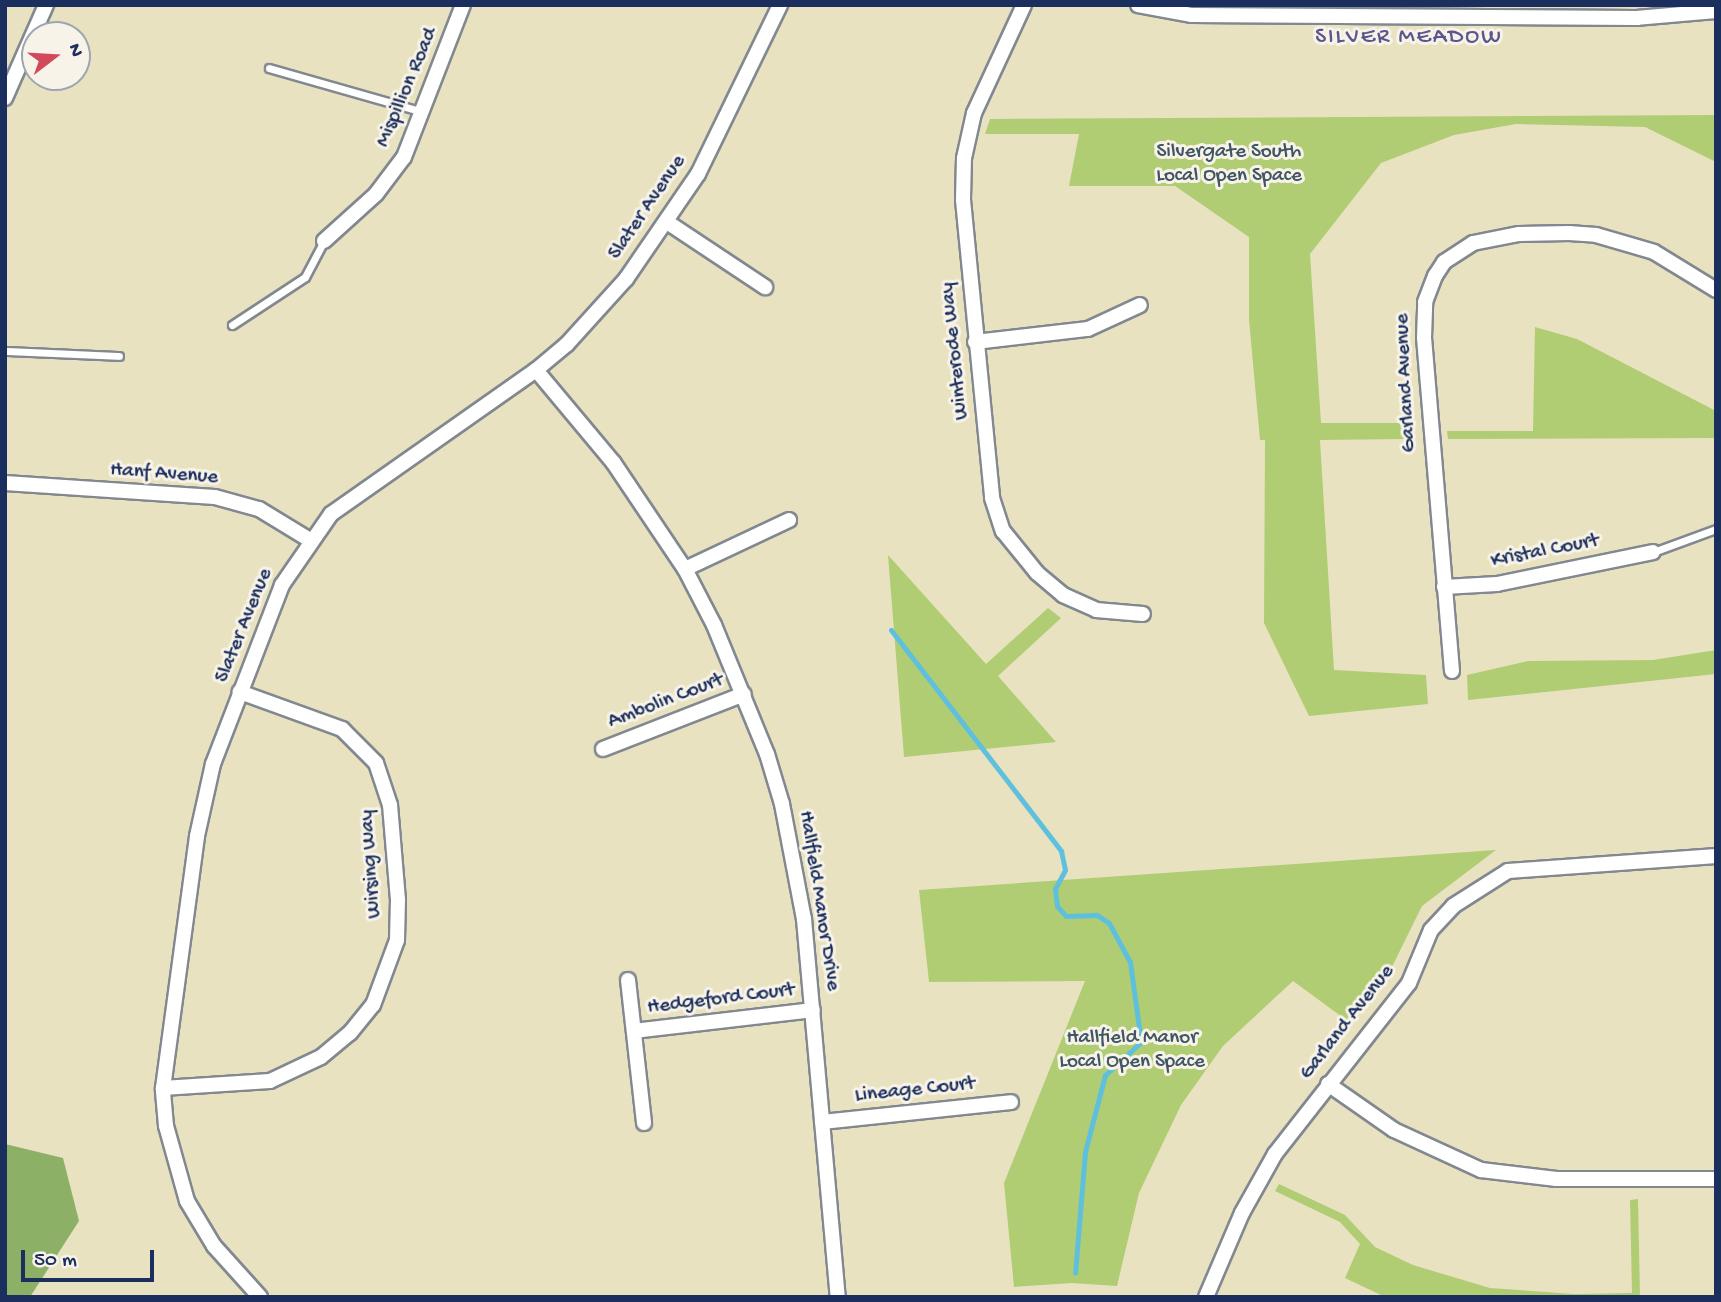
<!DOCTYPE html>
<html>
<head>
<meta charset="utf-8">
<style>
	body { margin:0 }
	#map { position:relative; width:1721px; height:1302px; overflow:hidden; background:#e9e2c1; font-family:"Gochi Hand",sans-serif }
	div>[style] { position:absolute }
	.green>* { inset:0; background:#b0cd74 }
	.forest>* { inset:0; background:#8cb066 }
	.stream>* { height:5px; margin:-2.5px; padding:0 2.5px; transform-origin:2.5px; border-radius:2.5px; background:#5fc0dd }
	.roads { filter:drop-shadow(2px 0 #828890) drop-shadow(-2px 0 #828890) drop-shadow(0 2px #828890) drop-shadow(0 -2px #828890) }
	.service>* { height:7px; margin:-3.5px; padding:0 3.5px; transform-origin:3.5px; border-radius:3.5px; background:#fff }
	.minor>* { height:14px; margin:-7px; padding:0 7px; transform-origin:7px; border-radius:7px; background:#fff }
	span { translate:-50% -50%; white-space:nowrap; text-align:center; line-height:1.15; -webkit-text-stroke:6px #f7f3e8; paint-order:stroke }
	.street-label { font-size:21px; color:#1b2f5e }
	.park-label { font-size:21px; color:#405664 }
	.neighbourhood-label { font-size:23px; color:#5b578e; letter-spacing:2px }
	.frame { position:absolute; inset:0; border:7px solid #1b2f5e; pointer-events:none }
	.north { position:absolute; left:21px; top:21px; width:70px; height:70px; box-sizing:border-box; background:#f7f3e8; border:2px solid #9fa5b1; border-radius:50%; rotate:73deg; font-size:19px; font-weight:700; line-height:28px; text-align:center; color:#1b2f5e }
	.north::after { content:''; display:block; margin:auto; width:24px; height:32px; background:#d1495b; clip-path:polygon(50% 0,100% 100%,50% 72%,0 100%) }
	.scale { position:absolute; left:21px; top:1250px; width:133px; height:32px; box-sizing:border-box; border:4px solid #1b2f5e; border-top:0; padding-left:9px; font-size:21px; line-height:24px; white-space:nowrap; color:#1b2f5e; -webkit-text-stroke:5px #f7f3e8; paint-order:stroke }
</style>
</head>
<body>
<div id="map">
	<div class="green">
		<i style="clip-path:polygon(1716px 115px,1716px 162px,1645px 127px,1516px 124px,1454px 135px,1381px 163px,1310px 254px,1321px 423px,1405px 423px,1407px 439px,1320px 440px,1334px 670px,1426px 675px,1428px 704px,1309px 716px,1264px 623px,1265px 440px,1260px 440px,1249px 320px,1249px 237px,1175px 186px,1069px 186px,1079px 134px,985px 134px,990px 119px)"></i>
		<i style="clip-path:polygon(1535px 327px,1577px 339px,1716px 411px,1716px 438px,1448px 439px,1447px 431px,1533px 431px)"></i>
		<i style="clip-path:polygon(888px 555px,986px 664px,1048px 608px,1061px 618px,998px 676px,1056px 742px,904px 757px)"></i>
		<i style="clip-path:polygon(1716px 650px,1716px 674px,1468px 700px,1467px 675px,1528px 661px,1653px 660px)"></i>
		<i style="clip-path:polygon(1496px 850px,1422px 906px,1387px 977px,1349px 1022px,1293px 981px,1223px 1046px,1181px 1105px,1139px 1193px,1117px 1286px,1072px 1283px,1014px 1287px,1004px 1183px,1085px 981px,929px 982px,919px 890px)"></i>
		<i style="clip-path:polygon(1279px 1184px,1345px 1215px,1375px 1247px,1413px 1265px,1490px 1288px,1574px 1294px,1632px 1293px,1630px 1200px,1638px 1199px,1640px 1297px,1385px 1297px,1345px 1278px,1360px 1244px,1340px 1222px,1275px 1191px)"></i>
	</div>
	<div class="forest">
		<i style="clip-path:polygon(5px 1144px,63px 1158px,79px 1221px,30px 1297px,5px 1297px)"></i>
	</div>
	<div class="stream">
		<i style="left:891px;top:630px;width:279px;rotate:52.4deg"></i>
		<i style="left:1061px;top:851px;width:19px;rotate:78deg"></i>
		<i style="left:1065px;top:870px;width:21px;rotate:118deg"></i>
		<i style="left:1055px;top:889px;width:17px;rotate:83deg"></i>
		<i style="left:1057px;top:906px;width:13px;rotate:48deg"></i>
		<i style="left:1066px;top:916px;width:31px;rotate:-2deg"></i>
		<i style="left:1097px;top:915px;width:14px;rotate:34deg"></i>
		<i style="left:1109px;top:923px;width:44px;rotate:61.7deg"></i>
		<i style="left:1130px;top:962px;width:81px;rotate:82.2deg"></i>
		<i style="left:1141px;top:1042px;width:49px;rotate:137.5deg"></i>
		<i style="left:1105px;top:1075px;width:80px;rotate:104.6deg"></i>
		<i style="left:1085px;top:1152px;width:121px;rotate:94.7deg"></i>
	</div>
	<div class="roads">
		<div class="service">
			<i style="left:269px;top:68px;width:160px;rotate:15.9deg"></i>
			<i style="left:232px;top:325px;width:87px;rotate:-33.3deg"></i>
			<i style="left:305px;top:277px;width:41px;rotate:-62.2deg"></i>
			<i style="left:5px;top:351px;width:114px;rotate:2.5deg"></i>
			<i style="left:1653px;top:552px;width:67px;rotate:-20.1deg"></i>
		</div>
		<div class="minor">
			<i style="left:1024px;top:5px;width:119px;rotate:114.8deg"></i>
			<i style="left:974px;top:113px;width:46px;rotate:102.5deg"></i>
			<i style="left:964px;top:158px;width:42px;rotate:91.4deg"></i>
			<i style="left:963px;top:200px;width:299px;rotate:84.4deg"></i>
			<i style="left:992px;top:498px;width:35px;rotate:72deg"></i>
			<i style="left:1003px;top:531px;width:54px;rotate:51deg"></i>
			<i style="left:1037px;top:573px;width:34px;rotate:40deg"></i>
			<i style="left:1063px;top:595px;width:36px;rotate:24deg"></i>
			<i style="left:1096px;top:610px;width:47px;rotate:4.9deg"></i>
			<i style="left:1138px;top:5px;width:55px;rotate:10.5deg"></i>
			<i style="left:1192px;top:15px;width:445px;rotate:0.4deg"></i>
			<i style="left:1637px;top:18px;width:79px;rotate:-5.1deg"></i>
			<i style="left:5px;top:98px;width:102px;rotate:-66.2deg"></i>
			<i style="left:667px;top:222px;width:118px;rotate:33.6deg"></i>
			<i style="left:324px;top:241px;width:70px;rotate:-42.1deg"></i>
			<i style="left:376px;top:194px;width:46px;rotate:-52.9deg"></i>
			<i style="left:404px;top:157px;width:163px;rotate:-68.8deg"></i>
			<i style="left:975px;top:342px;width:114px;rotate:-6.6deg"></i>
			<i style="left:1088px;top:329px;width:57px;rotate:-24.8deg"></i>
			<i style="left:536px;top:370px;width:120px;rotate:50.1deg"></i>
			<i style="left:613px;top:462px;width:129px;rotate:56.1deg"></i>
			<i style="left:685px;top:569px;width:63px;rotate:62.6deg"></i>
			<i style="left:714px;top:625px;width:139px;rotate:67.7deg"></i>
			<i style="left:767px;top:754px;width:52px;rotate:73.3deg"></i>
			<i style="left:782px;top:804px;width:117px;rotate:79.2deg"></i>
			<i style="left:804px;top:919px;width:380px;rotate:84.9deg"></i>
			<i style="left:5px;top:483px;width:210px;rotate:3.8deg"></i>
			<i style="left:215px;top:497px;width:46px;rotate:15.3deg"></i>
			<i style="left:259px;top:509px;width:60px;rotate:31.3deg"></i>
			<i style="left:685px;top:569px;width:115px;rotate:-25.2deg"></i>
			<i style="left:1444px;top:587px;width:53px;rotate:-3.2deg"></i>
			<i style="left:1497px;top:584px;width:159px;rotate:-11.6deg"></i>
			<i style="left:1452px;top:671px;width:334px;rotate:-94.8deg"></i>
			<i style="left:1424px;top:338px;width:36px;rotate:-88deg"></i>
			<i style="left:1425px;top:302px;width:28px;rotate:-69deg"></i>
			<i style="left:1435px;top:276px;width:17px;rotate:-57deg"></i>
			<i style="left:1444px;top:262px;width:35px;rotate:-33deg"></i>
			<i style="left:1473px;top:243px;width:47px;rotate:-11.1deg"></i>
			<i style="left:1519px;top:234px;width:50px;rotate:-1.1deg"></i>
			<i style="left:1569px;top:233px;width:27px;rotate:4deg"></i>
			<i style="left:1596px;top:235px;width:60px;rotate:16.3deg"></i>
			<i style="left:1654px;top:252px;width:73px;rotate:31.5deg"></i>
			<i style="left:603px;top:749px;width:151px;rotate:-21.3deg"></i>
			<i style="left:628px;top:980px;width:144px;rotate:83.6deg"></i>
			<i style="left:634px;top:1031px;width:180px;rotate:-6.7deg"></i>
			<i style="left:1328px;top:1084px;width:80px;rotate:34.9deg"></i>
			<i style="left:1394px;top:1130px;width:96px;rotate:24.7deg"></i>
			<i style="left:1481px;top:1170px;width:76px;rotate:6.8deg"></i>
			<i style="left:1556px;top:1179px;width:160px"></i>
			<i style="left:163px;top:1088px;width:107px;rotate:-3.7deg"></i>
			<i style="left:270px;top:1081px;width:56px;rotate:-25.2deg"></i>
			<i style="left:321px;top:1057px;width:38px;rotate:-40deg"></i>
			<i style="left:350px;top:1033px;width:36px;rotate:-51deg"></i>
			<i style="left:373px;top:1005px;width:69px;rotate:-69.7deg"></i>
			<i style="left:397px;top:940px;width:40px;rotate:-88.6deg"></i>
			<i style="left:398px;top:900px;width:95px;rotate:-94.8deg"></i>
			<i style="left:390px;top:805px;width:44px;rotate:-108.4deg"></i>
			<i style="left:376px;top:763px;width:48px;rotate:-135deg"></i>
			<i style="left:342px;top:729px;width:109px;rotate:-160.1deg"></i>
			<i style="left:822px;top:1122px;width:190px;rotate:-6deg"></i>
			<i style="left:260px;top:1297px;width:69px;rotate:-132deg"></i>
			<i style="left:214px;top:1246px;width:52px;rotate:-121deg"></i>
			<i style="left:187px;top:1201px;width:78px;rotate:-105.6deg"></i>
			<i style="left:166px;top:1126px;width:38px;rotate:-95deg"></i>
			<i style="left:163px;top:1088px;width:254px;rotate:-82.3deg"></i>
			<i style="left:197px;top:836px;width:74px;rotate:-77.5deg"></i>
			<i style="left:213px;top:764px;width:192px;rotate:-68.9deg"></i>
			<i style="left:282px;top:585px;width:86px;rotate:-55.4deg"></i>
			<i style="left:331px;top:514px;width:251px;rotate:-35.1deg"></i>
			<i style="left:536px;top:370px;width:40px;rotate:-40deg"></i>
			<i style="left:567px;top:344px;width:88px;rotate:-47.8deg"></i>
			<i style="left:626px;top:279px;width:127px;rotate:-55.6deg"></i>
			<i style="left:698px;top:174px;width:188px;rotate:-64.1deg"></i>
			<i style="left:1206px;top:1297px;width:91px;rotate:-66.8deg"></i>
			<i style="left:1242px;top:1213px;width:68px;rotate:-60.8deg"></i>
			<i style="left:1275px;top:1154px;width:217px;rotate:-51.9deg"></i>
			<i style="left:1409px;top:983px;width:57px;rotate:-67.5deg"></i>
			<i style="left:1431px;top:930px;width:33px;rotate:-47deg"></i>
			<i style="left:1453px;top:906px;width:65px;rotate:-32.5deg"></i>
			<i style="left:1508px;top:871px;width:209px;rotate:-4.1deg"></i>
		</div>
	</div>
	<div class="street-label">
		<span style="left:408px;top:88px;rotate:-67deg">Mispillion Road</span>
		<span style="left:648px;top:208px;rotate:-56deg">Slater Avenue</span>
		<span style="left:956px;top:351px;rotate:-96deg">Winterode Way</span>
		<span style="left:1407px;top:383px;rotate:-93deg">Garland Avenue</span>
		<span style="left:164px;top:475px;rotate:4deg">Hanf Avenue</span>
		<span style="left:1545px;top:552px;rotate:-11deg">Kristal Court</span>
		<span style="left:245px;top:626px;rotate:-68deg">Slater Avenue</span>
		<span style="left:666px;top:702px;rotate:-21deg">Ambolin Court</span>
		<span style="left:372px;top:864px;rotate:-94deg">Wirsing Way</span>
		<span style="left:818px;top:901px;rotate:81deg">Hallfield Manor Drive</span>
		<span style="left:721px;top:1000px;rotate:-7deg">Hedgeford Court</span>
		<span style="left:1348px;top:1023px;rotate:-52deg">Garland Avenue</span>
		<span style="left:915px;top:1091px;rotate:-6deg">Lineage Court</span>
	</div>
	<div class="park-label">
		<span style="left:1229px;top:165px">Silvergate South<br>Local Open Space</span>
		<span style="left:1132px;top:1051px">Hallfield Manor<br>Local Open Space</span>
	</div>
	<div class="neighbourhood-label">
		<span style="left:1409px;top:38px">SILVER MEADOW</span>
	</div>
	<div class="frame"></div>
	<div class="north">N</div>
	<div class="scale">50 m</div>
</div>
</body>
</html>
